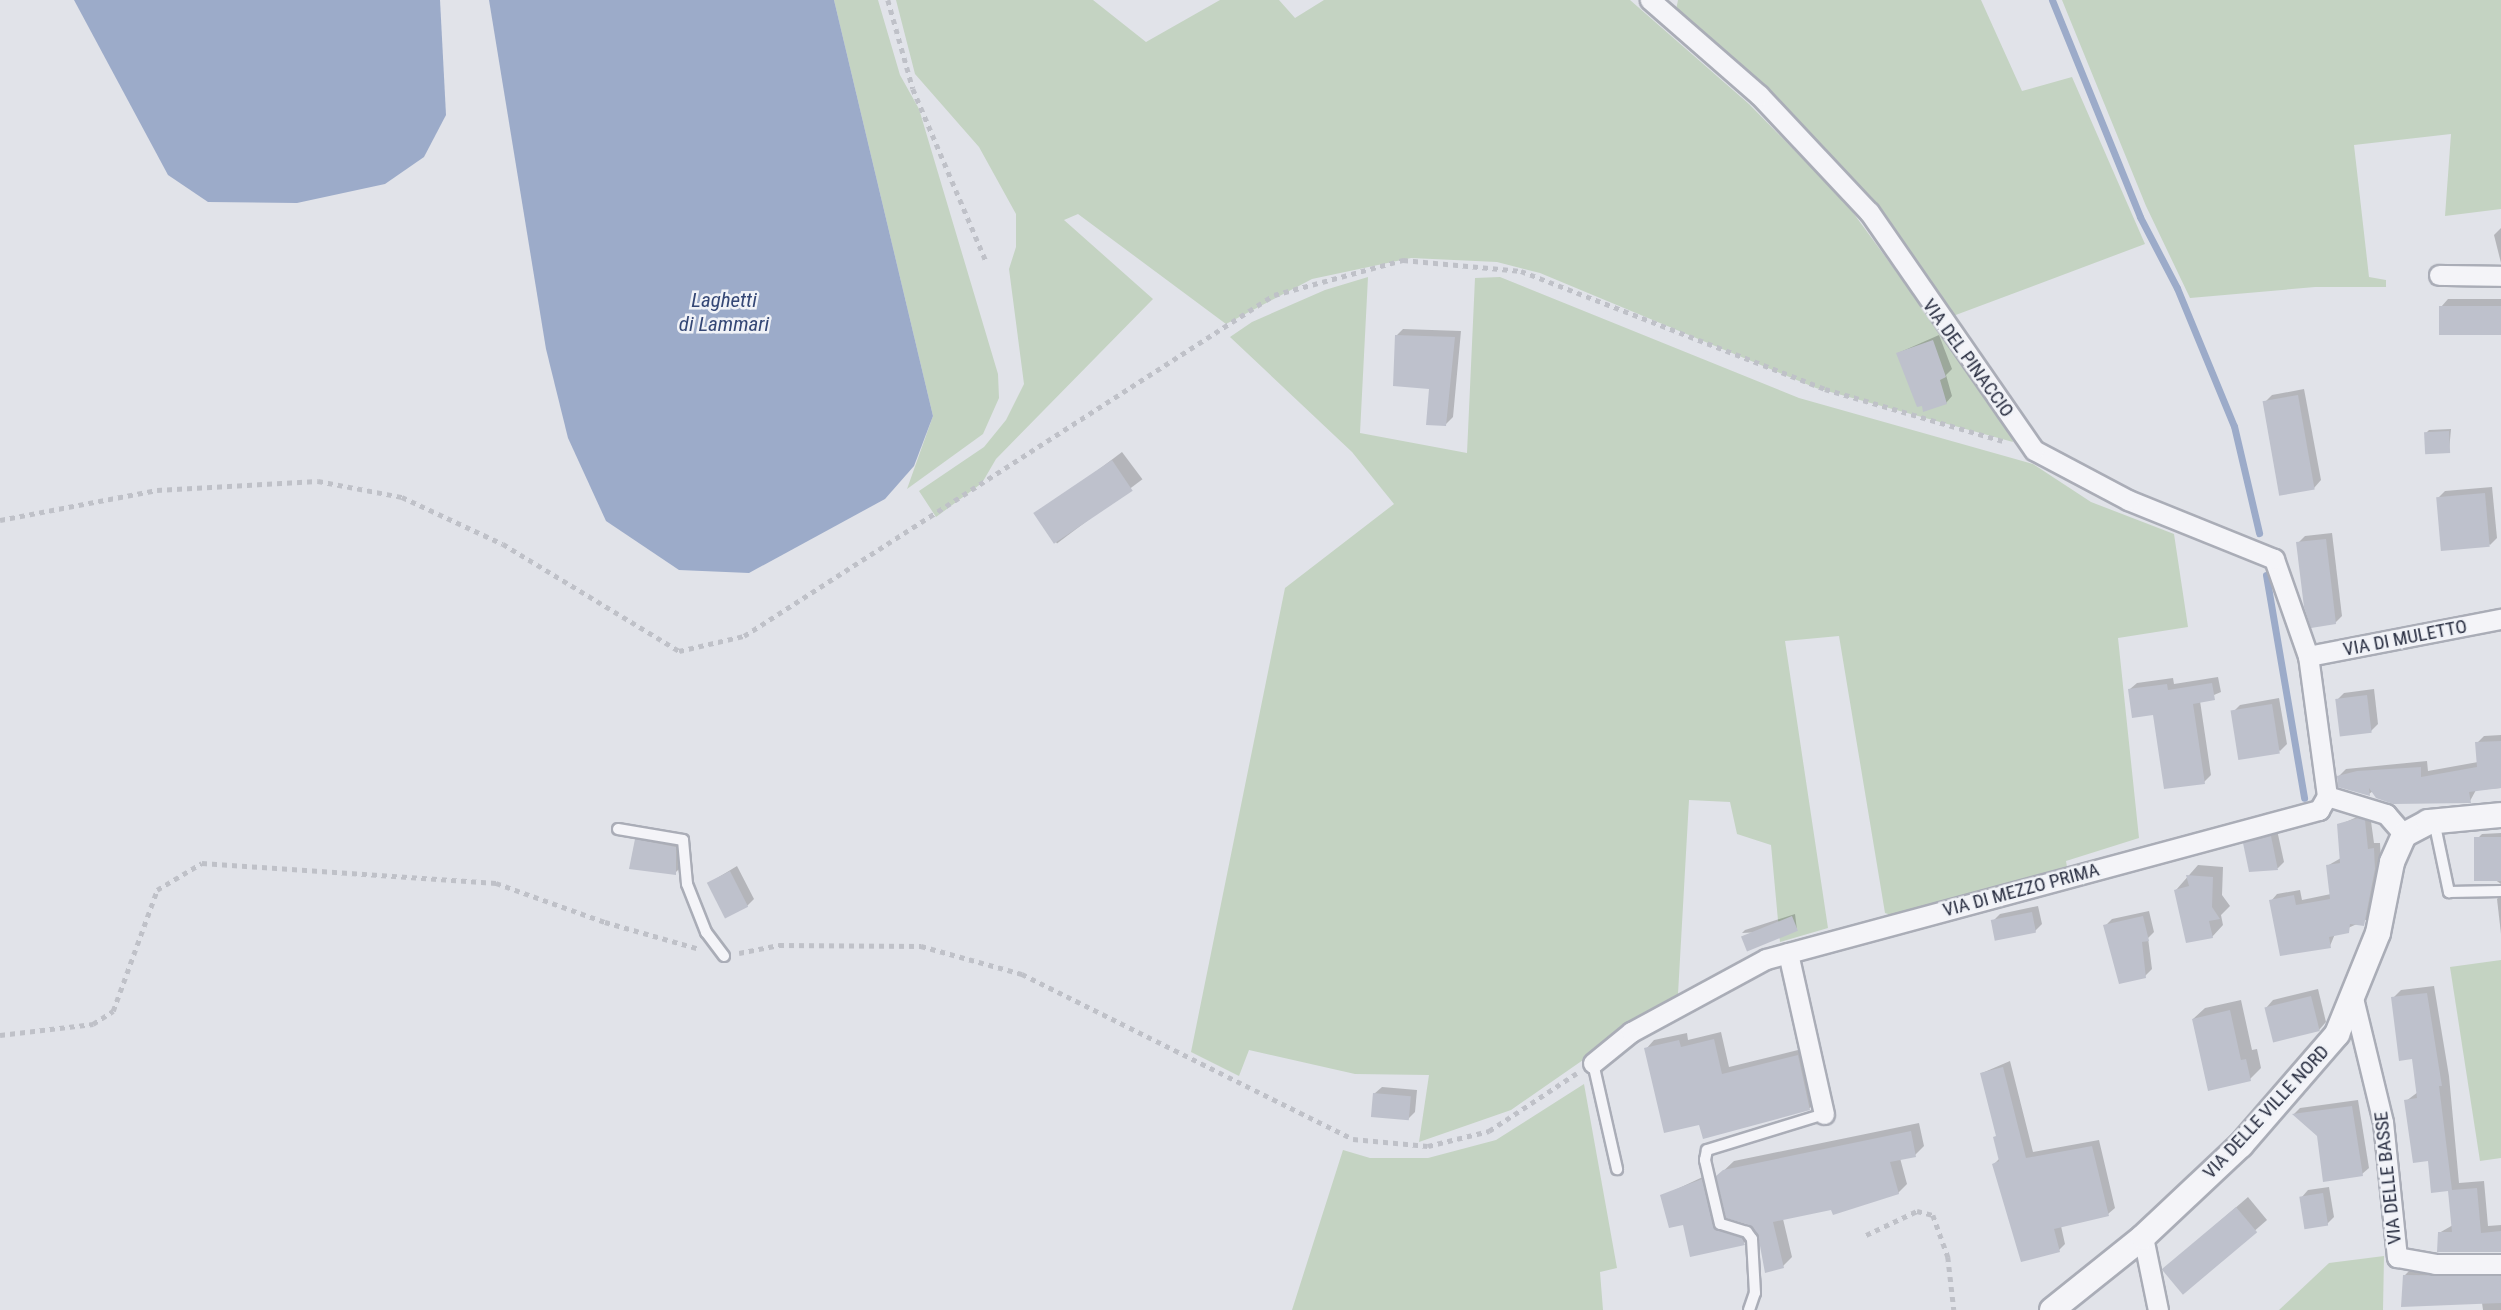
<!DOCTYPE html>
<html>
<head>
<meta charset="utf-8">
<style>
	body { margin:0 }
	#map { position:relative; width:2501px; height:1310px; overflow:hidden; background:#e1e3e9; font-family:"Roboto Condensed",sans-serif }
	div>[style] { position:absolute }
	.green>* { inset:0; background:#c4d3c2 }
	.water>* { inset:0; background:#9cabc9 }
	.shadow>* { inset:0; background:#0003; transform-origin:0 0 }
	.stream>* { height:7px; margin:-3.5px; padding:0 3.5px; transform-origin:3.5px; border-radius:3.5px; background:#9cabc9 }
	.building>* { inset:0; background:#bec1cc; transform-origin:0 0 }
	.path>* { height:4.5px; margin-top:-2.25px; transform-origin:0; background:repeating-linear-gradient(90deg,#bfc1c8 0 5px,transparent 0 10px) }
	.roads { filter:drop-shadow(2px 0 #aaadb7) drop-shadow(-2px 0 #aaadb7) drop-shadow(0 2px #aaadb7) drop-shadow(0 -2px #aaadb7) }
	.service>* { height:10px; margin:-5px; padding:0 5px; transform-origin:5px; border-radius:5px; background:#f4f4f8 }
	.minor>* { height:19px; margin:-9.5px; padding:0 9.5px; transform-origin:9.5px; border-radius:9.5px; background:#f4f4f8 }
	.tertiary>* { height:24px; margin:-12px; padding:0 12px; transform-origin:12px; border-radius:12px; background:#f4f4f8 }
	span { translate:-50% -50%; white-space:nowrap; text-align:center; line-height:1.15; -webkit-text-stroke:5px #f0f2f7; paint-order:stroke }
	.street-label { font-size:19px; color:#292e41 }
	.water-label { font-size:21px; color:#344775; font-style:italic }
</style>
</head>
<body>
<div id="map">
	<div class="green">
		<i style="clip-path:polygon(834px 0,878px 0,900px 75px,919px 109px,998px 374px,999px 398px,983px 434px,907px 489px,933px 416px)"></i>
		<i style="clip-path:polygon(896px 0,1093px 0,1146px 42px,1220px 0,1279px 0,1295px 18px,1324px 0,1630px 0,1749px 104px,1846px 203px,2010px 427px,2013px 442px,1816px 388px,1540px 273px,1497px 262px,1411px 258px,1312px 279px,1226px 324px,1078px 214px,1064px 220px,1153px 299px,996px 459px,982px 483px,936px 517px,919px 491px,984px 447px,1006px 420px,1024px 384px,1009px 269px,1016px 247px,1016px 214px,979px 147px,915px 74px)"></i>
		<i style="clip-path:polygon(1678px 0,1981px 0,2022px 91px,2072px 77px,2145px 244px,1945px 319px,1898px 246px,1684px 21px,1676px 10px)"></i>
		<i style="clip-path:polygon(2062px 0,2501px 0,2501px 209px,2445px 216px,2451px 134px,2354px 145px,2369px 277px,2386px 280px,2386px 287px,2315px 287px,2190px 298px,2146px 206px)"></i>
		<i style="clip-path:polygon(1368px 277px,1360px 433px,1467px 453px,1475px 278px,1500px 277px,1799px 398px,2033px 464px,2091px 502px,2174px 534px,2188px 627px,2118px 638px,2139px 838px,2066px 861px,2068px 873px,1897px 917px,1885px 913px,1839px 636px,1785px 641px,1828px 928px,1780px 942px,1771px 845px,1737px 834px,1730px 802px,1689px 800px,1678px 994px,1511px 1110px,1419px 1142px,1429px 1075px,1355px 1074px,1249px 1050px,1239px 1076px,1191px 1052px,1285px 588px,1394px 504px,1352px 452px,1230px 337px,1252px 322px,1325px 290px)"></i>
		<i style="clip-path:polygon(2501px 960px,2501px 1158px,2480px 1161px,2450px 967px)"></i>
		<i style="clip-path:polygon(1584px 1084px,1617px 1268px,1600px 1272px,1603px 1310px,1292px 1310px,1343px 1150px,1370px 1158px,1428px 1158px,1496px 1140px)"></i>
		<i style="clip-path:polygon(2384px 1256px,2383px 1310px,2279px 1310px,2329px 1263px)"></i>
	</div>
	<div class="water">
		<i style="clip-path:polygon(74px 0,440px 0,446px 115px,424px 157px,385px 184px,297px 203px,208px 202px,168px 175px)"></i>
		<i style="clip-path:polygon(489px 0,834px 0,933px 416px,914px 466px,885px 499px,749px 573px,679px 570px,606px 521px,568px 438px,546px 349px)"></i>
	</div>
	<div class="shadow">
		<i style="clip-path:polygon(2501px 228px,2501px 263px,2494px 235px)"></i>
		<i style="clip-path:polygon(2448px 299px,2501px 299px,2501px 333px,2441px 307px)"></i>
		<i style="clip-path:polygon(1403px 329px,1461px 331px,1453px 417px,1446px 424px,1431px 387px,1396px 336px)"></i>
		<i style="clip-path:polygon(1939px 335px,1952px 369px,1946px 375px,1952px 396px,1946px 403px,1898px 353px)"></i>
		<i style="clip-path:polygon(2304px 389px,2321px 480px,2314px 488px,2265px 402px,2272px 395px)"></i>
		<i style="clip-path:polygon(2451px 429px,2449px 451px,2426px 433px,2429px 430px)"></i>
		<i style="left:1122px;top:452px;width:34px;height:107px;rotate:53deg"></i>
		<i style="clip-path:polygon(2492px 487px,2497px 538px,2490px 545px,2438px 498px,2445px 491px)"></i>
		<i style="clip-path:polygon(2332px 533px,2342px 616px,2335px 623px,2298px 543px,2305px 536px)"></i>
		<i style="clip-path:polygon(2218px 677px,2221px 692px,2200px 701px,2211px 775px,2204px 782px,2154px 713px,2130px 689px,2137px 683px,2173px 678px,2174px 684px)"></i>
		<i style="clip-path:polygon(2374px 689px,2378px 724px,2371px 731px,2337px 700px,2344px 693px)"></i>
		<i style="clip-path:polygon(2279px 698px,2287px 744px,2280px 751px,2233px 712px,2240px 705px)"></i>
		<i style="clip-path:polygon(2501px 735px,2501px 788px,2476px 790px,2470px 801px,2373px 791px,2369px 794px,2338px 777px,2346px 769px,2427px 761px,2428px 771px,2478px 762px,2477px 743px,2484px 736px)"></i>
		<i style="clip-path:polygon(2366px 813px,2370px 814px,2374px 843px,2380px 843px,2381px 862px,2370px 918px,2335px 934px,2330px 946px,2271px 901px,2277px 894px,2300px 890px,2302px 900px,2331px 894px,2327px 866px,2341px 858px,2339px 825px)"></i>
		<i style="clip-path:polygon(2277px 830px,2284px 862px,2278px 868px,2250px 870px,2245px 844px)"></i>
		<i style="clip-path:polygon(644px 833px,683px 840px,682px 866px,675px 873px,636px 840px)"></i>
		<i style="clip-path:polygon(2501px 833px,2501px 884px,2494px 879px,2476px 840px,2482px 834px)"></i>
		<i style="clip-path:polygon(2198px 865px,2223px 867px,2222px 895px,2230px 906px,2221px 915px,2223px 925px,2212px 937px,2176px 890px)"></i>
		<i style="clip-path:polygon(737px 866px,754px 899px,747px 906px,709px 883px)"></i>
		<i style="clip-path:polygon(2501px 895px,2501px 934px,2497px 899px)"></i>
		<i style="clip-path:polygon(2038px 906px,2042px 924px,2035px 931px,1993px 921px,2000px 914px)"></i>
		<i style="clip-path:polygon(2149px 911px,2154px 932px,2148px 938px,2152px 969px,2145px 976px,2105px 926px,2112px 919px)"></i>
		<i style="clip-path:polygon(1795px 914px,1797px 930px,1742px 933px,1745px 930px)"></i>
		<i style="clip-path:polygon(2434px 986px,2449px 1076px,2459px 1183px,2484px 1181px,2488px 1226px,2501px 1225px,2501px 1250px,2439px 1233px,2453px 1225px,2449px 1190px,2430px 1159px,2406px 1101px,2418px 1092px,2414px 1057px,2393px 998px,2401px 990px)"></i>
		<i style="clip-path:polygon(2318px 989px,2326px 1022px,2319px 1030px,2266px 1008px,2273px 1000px)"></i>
		<i style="clip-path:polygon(2241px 1000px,2252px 1050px,2257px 1049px,2261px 1068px,2250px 1079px,2193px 1019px,2205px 1008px)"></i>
		<i style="clip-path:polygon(1721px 1032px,1729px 1067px,1806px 1048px,1818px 1100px,1810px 1108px,1701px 1123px,1646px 1049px,1654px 1040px,1687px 1033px,1688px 1040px)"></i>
		<i style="clip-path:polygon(2010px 1061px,2033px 1152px,2099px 1140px,2115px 1208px,2108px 1214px,2061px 1226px,2065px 1244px,2059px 1250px,1994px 1164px,2000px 1158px,1998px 1134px,1982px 1073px)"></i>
		<i style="clip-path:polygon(1382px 1087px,1417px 1090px,1415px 1112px,1408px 1119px,1374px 1094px)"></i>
		<i style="clip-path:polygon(2358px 1100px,2369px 1168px,2362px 1174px,2294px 1114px,2300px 1108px)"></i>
		<i style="clip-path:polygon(1919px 1123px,1924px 1146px,1915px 1155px,1900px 1158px,1907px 1184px,1898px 1193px,1783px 1219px,1792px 1257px,1783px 1266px,1718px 1176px,1734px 1161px)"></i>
		<i style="clip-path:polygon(1707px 1175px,1719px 1224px,1749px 1238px,1744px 1243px,1684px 1223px,1662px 1196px)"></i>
		<i style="clip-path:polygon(2329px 1187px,2334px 1217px,2327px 1224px,2301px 1198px,2308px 1190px)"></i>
		<i style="clip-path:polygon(2248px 1197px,2267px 1220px,2183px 1293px,2176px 1259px)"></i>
		<i style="clip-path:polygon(2412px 1268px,2501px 1269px,2501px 1310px,2483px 1310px,2482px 1303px,2404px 1276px)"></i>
	</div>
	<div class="stream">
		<i style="left:2052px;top:0;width:234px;rotate:67.9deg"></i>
		<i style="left:2140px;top:217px;width:80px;rotate:62.5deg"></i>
		<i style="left:2177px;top:288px;width:149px;rotate:67.6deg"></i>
		<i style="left:2234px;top:426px;width:110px;rotate:76.8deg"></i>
		<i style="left:2266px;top:575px;width:226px;rotate:80.3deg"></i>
	</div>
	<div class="building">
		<i style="left:2439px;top:306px;width:62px;height:29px"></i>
		<i style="clip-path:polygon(1395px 335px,1455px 337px,1446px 426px,1426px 425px,1429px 389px,1393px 386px)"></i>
		<i style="clip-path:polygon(1933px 340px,1946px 377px,1940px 380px,1947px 404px,1923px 412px,1922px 406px,1917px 407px,1896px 353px)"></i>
		<i style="left:2298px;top:395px;width:96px;height:36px;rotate:80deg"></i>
		<i style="left:2449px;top:431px;width:22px;height:25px;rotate:87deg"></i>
		<i style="left:1112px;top:460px;width:37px;height:95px;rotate:56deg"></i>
		<i style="left:2485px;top:493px;width:54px;height:49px;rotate:85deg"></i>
		<i style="clip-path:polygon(2326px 539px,2336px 624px,2311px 628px,2304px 607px,2296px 542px)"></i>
		<i style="clip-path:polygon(2212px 683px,2215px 700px,2193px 704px,2205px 784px,2164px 789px,2153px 715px,2132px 718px,2128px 689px,2167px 684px,2168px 690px)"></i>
		<i style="left:2367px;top:695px;width:38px;height:32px;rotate:83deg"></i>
		<i style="left:2272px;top:704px;width:50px;height:42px;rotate:81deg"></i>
		<i style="clip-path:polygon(2501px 741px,2501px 788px,2469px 792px,2471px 803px,2393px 804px,2376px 798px,2369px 788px,2370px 796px,2338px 787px,2337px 776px,2357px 771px,2421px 767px,2421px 777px,2477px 767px,2475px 742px)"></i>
		<i style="clip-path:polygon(2358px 818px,2365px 820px,2368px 849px,2374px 848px,2375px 869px,2364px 926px,2350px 924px,2349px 933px,2329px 937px,2331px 948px,2280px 956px,2269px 900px,2294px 895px,2296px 905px,2330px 899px,2326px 865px,2340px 863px,2337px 824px)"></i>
		<i style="clip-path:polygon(2271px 836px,2278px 870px,2249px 872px,2243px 843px)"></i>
		<i style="left:2501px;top:837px;width:44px;height:27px;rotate:90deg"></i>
		<i style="clip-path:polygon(635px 839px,676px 847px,676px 875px,629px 869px)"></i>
		<i style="left:730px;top:871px;width:40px;height:26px;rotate:63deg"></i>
		<i style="clip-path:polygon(2186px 875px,2213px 877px,2212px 907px,2220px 919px,2209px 921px,2213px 938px,2186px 943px,2174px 890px,2189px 886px)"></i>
		<i style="left:2032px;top:912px;width:21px;height:42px;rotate:79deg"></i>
		<i style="left:1792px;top:916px;width:16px;height:55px;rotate:68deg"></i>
		<i style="clip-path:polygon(2143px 916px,2149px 941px,2142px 942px,2146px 978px,2119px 984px,2103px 925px)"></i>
		<i style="clip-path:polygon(2427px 993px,2442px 1086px,2439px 1086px,2452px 1190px,2477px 1188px,2481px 1233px,2501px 1231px,2501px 1252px,2437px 1252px,2438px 1232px,2452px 1232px,2448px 1191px,2431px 1193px,2428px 1161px,2413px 1163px,2404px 1100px,2417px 1098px,2412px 1059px,2399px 1061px,2391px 997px)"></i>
		<i style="left:2311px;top:996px;width:36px;height:48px;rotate:76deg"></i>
		<i style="clip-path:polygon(2230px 1010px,2241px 1060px,2246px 1059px,2251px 1081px,2208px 1091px,2192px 1019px)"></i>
		<i style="clip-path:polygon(1714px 1039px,1722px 1074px,1798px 1055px,1810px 1110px,1703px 1139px,1699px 1125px,1664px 1133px,1644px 1048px,1679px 1040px,1681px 1047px)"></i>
		<i style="clip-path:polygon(2003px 1067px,2026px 1158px,2092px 1146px,2109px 1216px,2054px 1229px,2060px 1252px,2021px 1262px,1992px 1164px,1999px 1161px,1993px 1137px,1996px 1136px,1980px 1073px)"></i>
		<i style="left:1373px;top:1093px;width:38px;height:24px;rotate:5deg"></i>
		<i style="clip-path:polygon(2352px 1106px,2363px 1176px,2323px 1182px,2317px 1136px,2292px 1114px)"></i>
		<i style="clip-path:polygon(1911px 1131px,1916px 1157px,1890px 1162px,1899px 1194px,1833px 1215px,1831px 1210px,1773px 1222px,1784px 1268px,1765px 1273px,1758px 1235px,1750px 1225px,1726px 1218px,1716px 1176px,1723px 1170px)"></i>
		<i style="clip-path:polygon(1702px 1179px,1714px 1229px,1742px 1238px,1745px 1245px,1690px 1257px,1683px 1225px,1669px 1228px,1660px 1195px)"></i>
		<i style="left:2323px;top:1193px;width:33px;height:24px;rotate:81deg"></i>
		<i style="left:2236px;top:1207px;width:33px;height:97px;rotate:50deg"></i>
		<i style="clip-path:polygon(2403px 1275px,2501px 1276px,2501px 1303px,2401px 1307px)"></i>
	</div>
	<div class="path">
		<i style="left:888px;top:0;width:92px;rotate:74.3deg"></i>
		<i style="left:913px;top:89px;width:189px;rotate:67deg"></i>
		<i style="left:0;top:520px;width:160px;rotate:-10.8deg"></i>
		<i style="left:157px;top:490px;width:161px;rotate:-3.2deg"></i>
		<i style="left:318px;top:481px;width:86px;rotate:10.8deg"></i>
		<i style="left:402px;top:497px;width:111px;rotate:25deg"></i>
		<i style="left:503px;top:544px;width:206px;rotate:31.3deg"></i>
		<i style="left:679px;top:651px;width:67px;rotate:-13deg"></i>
		<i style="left:744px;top:636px;width:630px;rotate:-32.76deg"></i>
		<i style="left:1274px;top:295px;width:134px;rotate:-15.2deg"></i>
		<i style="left:1403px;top:260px;width:119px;rotate:5.3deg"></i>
		<i style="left:1521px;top:271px;width:326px;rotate:21.2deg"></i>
		<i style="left:1825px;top:389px;width:185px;rotate:16.3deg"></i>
		<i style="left:739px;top:953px;width:41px;rotate:-11.3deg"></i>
		<i style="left:779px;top:945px;width:142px;rotate:0.4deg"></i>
		<i style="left:921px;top:946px;width:105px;rotate:15.5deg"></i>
		<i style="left:1022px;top:974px;width:370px;rotate:26.5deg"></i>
		<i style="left:1353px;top:1139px;width:75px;rotate:5.3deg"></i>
		<i style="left:1428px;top:1146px;width:63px;rotate:-13.8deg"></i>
		<i style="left:1489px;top:1131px;width:105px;rotate:-33.4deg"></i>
		<i style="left:0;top:1035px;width:94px;rotate:-6.7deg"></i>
		<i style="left:93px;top:1024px;width:24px;rotate:-33deg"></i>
		<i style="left:113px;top:1011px;width:129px;rotate:-70deg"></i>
		<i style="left:157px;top:890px;width:52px;rotate:-31deg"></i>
		<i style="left:202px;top:863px;width:295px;rotate:3.9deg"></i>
		<i style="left:496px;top:883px;width:116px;rotate:19.7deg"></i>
		<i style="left:605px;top:922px;width:99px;rotate:15.9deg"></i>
		<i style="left:1866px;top:1235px;width:56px;rotate:-25.2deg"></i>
		<i style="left:1917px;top:1211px;width:16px;rotate:14deg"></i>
		<i style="left:1933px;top:1215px;width:45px;rotate:70.3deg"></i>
		<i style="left:1948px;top:1257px;width:53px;rotate:83.5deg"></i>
	</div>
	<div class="roads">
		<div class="service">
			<i style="left:2434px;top:821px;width:73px;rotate:78.1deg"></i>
			<i style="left:2449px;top:892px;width:52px;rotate:-1.1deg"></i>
			<i style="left:618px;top:829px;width:66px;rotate:9.6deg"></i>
			<i style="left:683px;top:840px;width:44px;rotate:84.8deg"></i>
			<i style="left:687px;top:884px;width:52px;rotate:68.4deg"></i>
			<i style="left:706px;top:932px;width:30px;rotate:53deg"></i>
			<i style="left:1593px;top:1063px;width:109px;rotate:77.2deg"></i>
			<i style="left:1749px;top:1310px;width:18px;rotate:-71deg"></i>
			<i style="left:1755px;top:1293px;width:54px;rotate:-93.2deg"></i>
			<i style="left:1752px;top:1239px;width:9px;rotate:-126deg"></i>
			<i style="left:1747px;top:1232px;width:28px;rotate:-163deg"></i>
			<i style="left:1720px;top:1224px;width:66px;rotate:-103.2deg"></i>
			<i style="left:1705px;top:1160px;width:10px;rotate:-79deg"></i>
			<i style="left:1707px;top:1150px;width:122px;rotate:-17.1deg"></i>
		</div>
		<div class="minor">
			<i style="left:2439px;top:275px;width:62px;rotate:0.9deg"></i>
			<i style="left:2308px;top:656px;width:197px;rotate:-10.9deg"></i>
			<i style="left:2327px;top:796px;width:62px;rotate:17deg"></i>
			<i style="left:2386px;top:814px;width:28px;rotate:49deg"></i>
			<i style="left:1788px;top:953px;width:165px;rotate:77.4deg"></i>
			<i style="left:2353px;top:998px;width:128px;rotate:76.4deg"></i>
			<i style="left:2383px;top:1122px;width:136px;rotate:84.1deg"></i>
			<i style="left:2397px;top:1257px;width:39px;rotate:10deg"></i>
			<i style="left:2435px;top:1264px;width:66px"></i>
			<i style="left:1593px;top:1063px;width:49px;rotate:-39.2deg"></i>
			<i style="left:1631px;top:1032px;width:153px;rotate:-28.4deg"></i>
			<i style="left:1766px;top:959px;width:573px;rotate:-15.08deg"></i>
			<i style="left:2319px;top:810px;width:16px;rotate:-60deg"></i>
			<i style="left:2327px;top:796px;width:141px;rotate:-97.7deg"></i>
			<i style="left:2308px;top:656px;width:103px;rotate:-109.3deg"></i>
			<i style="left:2274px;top:559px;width:157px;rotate:-158deg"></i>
			<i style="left:2128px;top:500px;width:106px;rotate:-152deg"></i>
			<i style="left:2034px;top:450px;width:290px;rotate:-124.7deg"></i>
			<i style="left:1869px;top:212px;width:161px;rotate:-133.2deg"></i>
			<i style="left:1759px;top:95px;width:145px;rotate:-138.9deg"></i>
			<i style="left:2143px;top:1237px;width:75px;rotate:78.4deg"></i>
		</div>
		<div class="tertiary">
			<i style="left:2052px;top:1310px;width:117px;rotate:-38.7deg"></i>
			<i style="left:2143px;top:1237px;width:134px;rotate:-43.2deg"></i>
			<i style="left:2241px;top:1145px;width:147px;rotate:-49.1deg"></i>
			<i style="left:2337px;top:1034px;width:109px;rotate:-67.9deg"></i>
			<i style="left:2378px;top:933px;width:72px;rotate:-78.8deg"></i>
			<i style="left:2392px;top:862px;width:30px;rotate:-66deg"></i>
			<i style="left:2404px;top:835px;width:27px;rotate:-28deg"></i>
			<i style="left:2428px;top:822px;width:73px;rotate:-5.5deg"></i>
		</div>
	</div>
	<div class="street-label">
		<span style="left:1968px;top:358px;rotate:54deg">VIA DEL PINACCIO</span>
		<span style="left:2405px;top:638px;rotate:-11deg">VIA DI MULETTO</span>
		<span style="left:2021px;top:890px;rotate:-15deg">VIA DI MEZZO PRIMA</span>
		<span style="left:2266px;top:1112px;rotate:-47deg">VIA DELLE VILLE NORD</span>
		<span style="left:2388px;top:1178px;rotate:-96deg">VIA DELLE BASSE</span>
	</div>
	<div class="water-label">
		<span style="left:724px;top:312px">Laghetti<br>di Lammari</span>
	</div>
</div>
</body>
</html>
